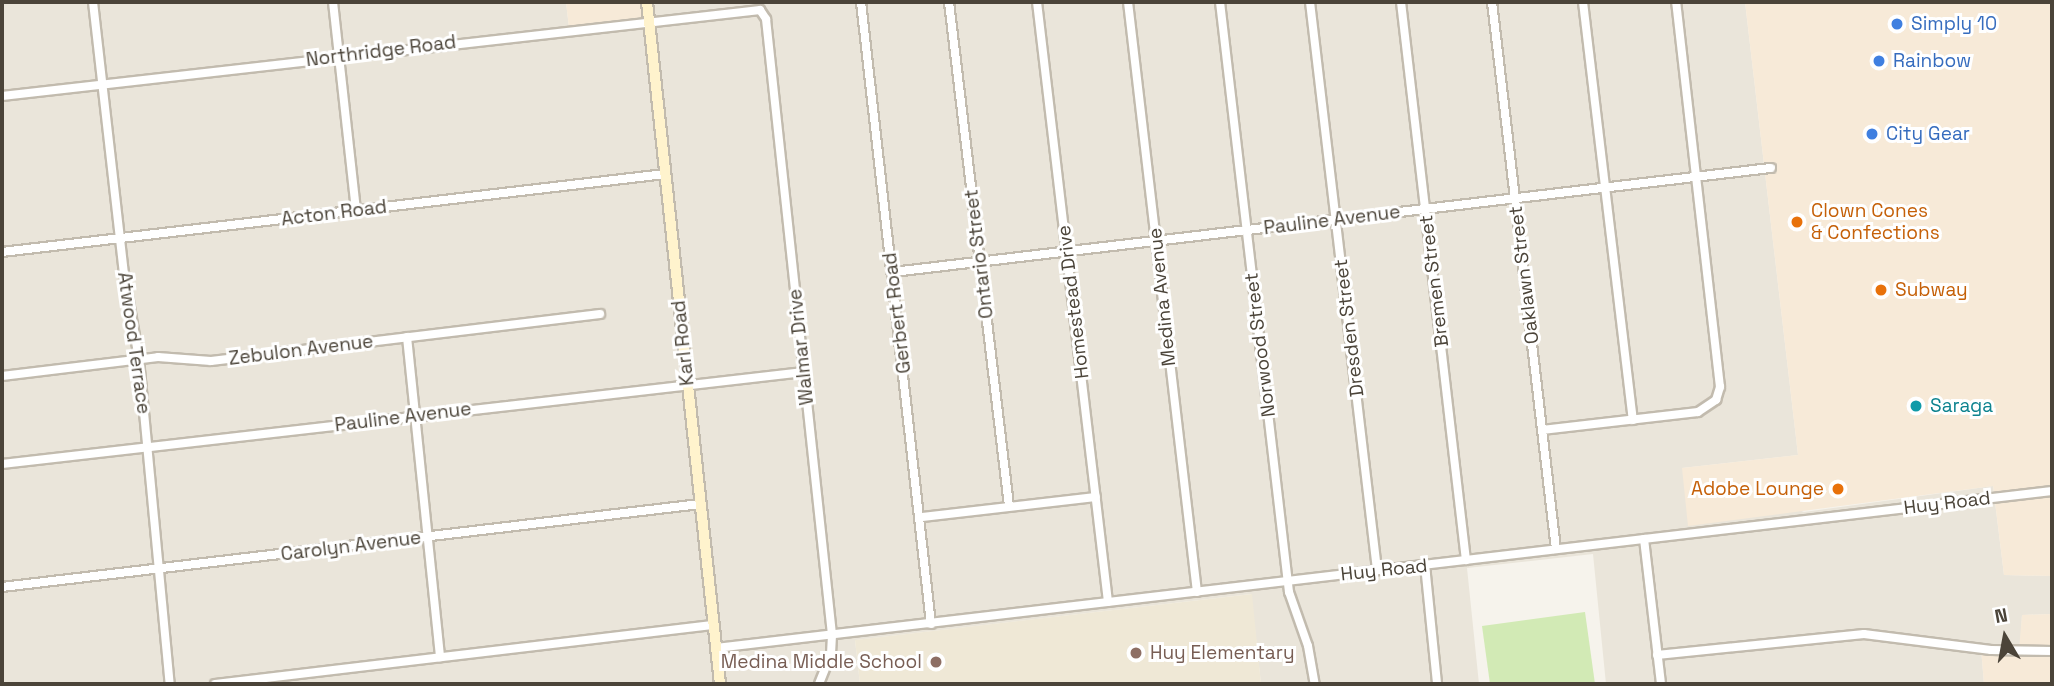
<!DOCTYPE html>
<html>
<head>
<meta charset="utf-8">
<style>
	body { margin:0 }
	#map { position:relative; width:2054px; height:686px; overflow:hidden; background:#f6f3ec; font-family:"Space Grotesk",sans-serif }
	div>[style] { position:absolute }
	.residential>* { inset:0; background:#eae5da }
	.commercial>* { inset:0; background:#f7ead8 }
	.education>* { inset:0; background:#efe8d6 }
	.green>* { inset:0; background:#d2eab5 }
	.roads { filter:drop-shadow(2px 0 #c2bbae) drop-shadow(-2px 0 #c2bbae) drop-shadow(0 2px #c2bbae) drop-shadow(0 -2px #c2bbae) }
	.minor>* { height:8px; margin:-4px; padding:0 4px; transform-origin:4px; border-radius:4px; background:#fff }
	.secondary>* { height:10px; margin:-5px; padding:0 5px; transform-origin:5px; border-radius:5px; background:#fff3cd }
	.dots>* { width:19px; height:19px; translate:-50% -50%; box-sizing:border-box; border:4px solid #fff; border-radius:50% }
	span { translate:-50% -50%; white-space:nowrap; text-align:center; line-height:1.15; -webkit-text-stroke:6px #fff; paint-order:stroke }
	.shop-label { font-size:19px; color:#366cbe }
	.left { translate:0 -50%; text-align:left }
	.street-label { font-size:19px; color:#4b4439 }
	.food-label { font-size:19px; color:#c56008 }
	.right { translate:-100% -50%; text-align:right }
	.culture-label { font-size:19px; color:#0d838f }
	.education-label { font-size:19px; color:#785e54 }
	.frame { position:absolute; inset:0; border:4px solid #4b4439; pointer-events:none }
	.north { position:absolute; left:1970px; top:602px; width:70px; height:70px; -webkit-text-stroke:5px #fff; paint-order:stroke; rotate:350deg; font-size:19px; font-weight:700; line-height:28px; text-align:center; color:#4b4439 }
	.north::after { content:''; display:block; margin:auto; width:24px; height:32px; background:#4b4439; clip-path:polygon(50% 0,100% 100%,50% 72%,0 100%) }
</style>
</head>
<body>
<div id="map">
	<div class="residential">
		<i style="clip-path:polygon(2px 2px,566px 2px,569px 28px,646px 2px,1745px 2px,1798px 455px,1682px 468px,1804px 512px,1993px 486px,2004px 575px,2052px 576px,2052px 614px,2022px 615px,2020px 650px,1981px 648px,1984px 684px,1606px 684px,1593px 554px,1467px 568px,1479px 684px,1261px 684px,1251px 594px,855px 640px,860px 684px,2px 684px)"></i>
	</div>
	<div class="commercial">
		<i style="clip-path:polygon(566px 2px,646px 2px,648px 20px,569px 28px)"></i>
		<i style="clip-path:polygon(1745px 2px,2052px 2px,2052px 576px,2004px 575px,1993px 486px,1688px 526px,1682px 468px,1798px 455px)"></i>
		<i style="clip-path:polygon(2052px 614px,2052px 684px,1984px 684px,1981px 648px,2019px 650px,2022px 615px)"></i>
	</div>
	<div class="education">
		<i style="clip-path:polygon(1252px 594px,1261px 684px,860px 684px,855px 640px)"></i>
	</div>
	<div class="green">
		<i style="clip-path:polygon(1585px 612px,1595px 684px,1490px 684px,1482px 626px)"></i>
	</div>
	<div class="roads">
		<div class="minor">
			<i style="left:93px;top:2px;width:273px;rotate:83.5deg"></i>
			<i style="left:124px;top:273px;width:87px;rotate:80.1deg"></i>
			<i style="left:139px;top:359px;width:326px;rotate:84.6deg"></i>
			<i style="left:333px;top:2px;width:209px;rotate:83.7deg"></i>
			<i style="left:861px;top:2px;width:626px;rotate:83.58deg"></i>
			<i style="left:949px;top:2px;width:508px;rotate:83.21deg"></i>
			<i style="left:1037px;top:2px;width:604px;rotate:83.25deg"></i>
			<i style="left:1128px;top:2px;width:594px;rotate:83.33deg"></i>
			<i style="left:1220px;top:2px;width:594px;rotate:83.33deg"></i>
			<i style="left:1289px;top:592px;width:57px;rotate:70.6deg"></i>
			<i style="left:1308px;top:646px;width:39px;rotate:80deg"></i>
			<i style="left:1310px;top:2px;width:572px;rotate:83.27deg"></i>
			<i style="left:1401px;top:2px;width:562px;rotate:83.36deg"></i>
			<i style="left:1492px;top:2px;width:551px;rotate:83.33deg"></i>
			<i style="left:1583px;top:2px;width:421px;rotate:83.2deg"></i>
			<i style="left:2px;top:96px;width:763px;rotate:-6.47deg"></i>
			<i style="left:760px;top:10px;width:11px;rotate:56deg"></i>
			<i style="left:766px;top:19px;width:620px;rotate:83.88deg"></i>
			<i style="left:832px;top:635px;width:19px;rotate:93deg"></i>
			<i style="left:831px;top:654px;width:32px;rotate:112deg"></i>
			<i style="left:2px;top:252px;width:668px;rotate:-6.71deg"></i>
			<i style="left:893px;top:272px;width:884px;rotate:-6.76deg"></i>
			<i style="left:407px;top:337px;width:322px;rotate:84.1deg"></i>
			<i style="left:2px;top:376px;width:157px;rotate:-6.9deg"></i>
			<i style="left:158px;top:357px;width:53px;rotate:4.3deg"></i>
			<i style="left:211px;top:361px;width:392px;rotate:-6.9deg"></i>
			<i style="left:1542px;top:430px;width:157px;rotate:-6.6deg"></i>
			<i style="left:1698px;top:412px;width:22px;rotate:-34deg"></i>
			<i style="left:1716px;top:400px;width:14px;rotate:-73deg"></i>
			<i style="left:1720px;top:387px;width:388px;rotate:-96.5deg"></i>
			<i style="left:2px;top:464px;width:807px;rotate:-6.54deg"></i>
			<i style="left:922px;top:517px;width:175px;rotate:-6.6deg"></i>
			<i style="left:1644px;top:539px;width:146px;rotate:83.3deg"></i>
			<i style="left:1425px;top:565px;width:120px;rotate:84.2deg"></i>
			<i style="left:2px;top:587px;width:703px;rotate:-6.78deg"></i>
			<i style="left:716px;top:648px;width:1345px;rotate:-6.7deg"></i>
			<i style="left:1657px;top:655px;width:208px;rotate:-5.8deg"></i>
			<i style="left:1864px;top:634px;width:128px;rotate:7.2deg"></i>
			<i style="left:1991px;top:650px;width:61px;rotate:0.9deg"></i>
			<i style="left:215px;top:684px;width:501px;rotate:-6.76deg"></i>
		</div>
		<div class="secondary">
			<i style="left:647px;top:2px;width:686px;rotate:83.89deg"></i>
		</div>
	</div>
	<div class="dots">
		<i style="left:1897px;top:24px;background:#3f7fe0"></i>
		<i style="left:1879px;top:61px;background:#3f7fe0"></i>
		<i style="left:1872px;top:134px;background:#3f7fe0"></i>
		<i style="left:1797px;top:222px;background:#e8710a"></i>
		<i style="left:1881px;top:290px;background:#e8710a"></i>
		<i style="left:1916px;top:406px;background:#0f9aa8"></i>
		<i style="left:1838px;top:489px;background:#e8710a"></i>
		<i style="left:1136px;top:653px;background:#8d6e63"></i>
		<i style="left:936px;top:662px;background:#8d6e63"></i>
	</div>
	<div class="shop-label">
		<span class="left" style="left:1911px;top:24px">Simply 10</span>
		<span class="left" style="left:1893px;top:61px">Rainbow</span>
		<span class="left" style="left:1886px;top:134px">City Gear</span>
	</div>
	<div class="street-label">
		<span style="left:381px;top:51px;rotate:-7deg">Northridge Road</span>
		<span style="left:334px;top:213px;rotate:-7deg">Acton Road</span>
		<span style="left:1332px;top:220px;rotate:-7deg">Pauline Avenue</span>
		<span style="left:979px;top:254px;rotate:-97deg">Ontario Street</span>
		<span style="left:1524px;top:275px;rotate:-97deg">Oaklawn Street</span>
		<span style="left:1434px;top:281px;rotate:-97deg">Bremen Street</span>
		<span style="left:1162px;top:297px;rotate:-96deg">Medina Avenue</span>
		<span style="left:1073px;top:302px;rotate:-97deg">Homestead Drive</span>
		<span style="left:897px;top:313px;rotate:-97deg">Gerbert Road</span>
		<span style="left:1349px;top:328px;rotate:-97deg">Dresden Street</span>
		<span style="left:134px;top:343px;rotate:82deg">Atwood Terrace</span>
		<span style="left:683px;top:343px;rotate:-96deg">Karl Road</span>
		<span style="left:1260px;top:345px;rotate:-97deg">Norwood Street</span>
		<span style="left:801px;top:347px;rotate:-96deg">Walmar Drive</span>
		<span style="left:301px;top:350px;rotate:-7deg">Zebulon Avenue</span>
		<span style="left:403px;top:417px;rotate:-7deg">Pauline Avenue</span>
		<span style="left:1947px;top:503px;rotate:-7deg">Huy Road</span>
		<span style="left:351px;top:546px;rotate:-7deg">Carolyn Avenue</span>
		<span style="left:1384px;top:570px;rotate:-6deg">Huy Road</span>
	</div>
	<div class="food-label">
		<span class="left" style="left:1811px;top:222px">Clown Cones<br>&amp; Confections</span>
		<span class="left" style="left:1895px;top:290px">Subway</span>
		<span class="right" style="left:1824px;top:489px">Adobe Lounge</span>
	</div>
	<div class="culture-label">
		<span class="left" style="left:1930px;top:406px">Saraga</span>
	</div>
	<div class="education-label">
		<span class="left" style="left:1150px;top:653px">Huy Elementary</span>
		<span class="right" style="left:922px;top:662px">Medina Middle School</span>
	</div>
	<div class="frame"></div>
	<div class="north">N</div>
</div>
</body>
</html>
